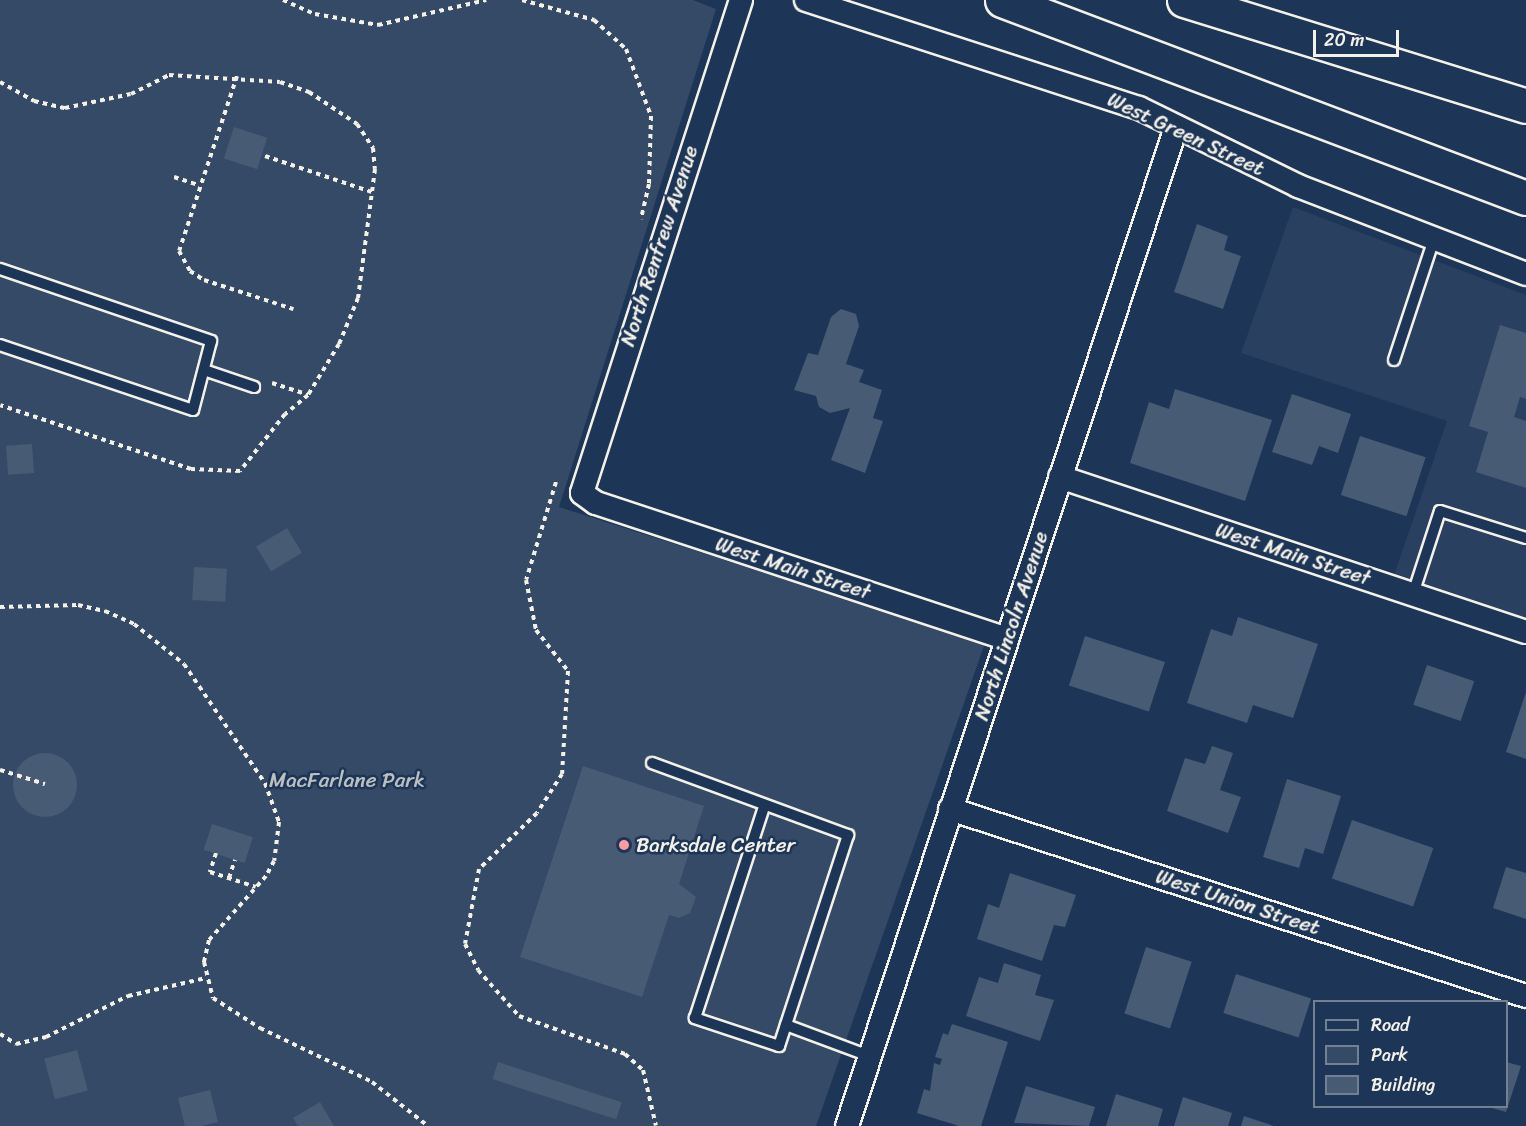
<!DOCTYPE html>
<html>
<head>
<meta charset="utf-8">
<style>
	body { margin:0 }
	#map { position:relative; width:1526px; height:1126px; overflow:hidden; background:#1d3557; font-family:Sriracha,sans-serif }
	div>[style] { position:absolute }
	.built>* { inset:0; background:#2a4060 }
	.green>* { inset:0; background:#354a67 }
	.building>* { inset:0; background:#485b74; transform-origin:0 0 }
	.round { border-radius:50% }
	.path>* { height:4px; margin-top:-2px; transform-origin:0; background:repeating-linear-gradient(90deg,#f4f1e8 0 4.5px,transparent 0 9px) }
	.roads { filter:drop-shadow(2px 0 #f4f1e8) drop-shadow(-2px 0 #f4f1e8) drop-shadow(0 2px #f4f1e8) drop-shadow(0 -2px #f4f1e8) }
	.lane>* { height:10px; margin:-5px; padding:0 5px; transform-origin:5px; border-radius:5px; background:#1d3557 }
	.street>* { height:22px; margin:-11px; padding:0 11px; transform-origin:11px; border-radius:11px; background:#1d3557 }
	.highway>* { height:33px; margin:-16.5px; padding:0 16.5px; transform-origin:16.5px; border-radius:16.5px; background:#1d3557 }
	.dots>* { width:16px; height:16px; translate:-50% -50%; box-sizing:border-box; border:3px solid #1d3557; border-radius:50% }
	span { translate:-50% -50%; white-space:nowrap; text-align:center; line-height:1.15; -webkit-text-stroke:5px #1d3557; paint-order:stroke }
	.street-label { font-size:21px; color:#f4f1e8 }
	.park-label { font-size:21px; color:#bbbfc1 }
	.poi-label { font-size:21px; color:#f4f1e8 }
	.left { translate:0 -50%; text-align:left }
	.legend { position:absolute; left:1313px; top:1000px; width:195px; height:108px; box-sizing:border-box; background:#1d3557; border:2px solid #738091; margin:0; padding:8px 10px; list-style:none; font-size:18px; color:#f4f1e8 }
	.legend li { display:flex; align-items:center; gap:12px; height:30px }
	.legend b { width:30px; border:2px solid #738091 }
	.scale { position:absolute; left:1313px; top:30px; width:86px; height:27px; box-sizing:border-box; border:3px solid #f4f1e8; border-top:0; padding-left:8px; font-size:18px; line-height:21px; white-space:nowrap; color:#f4f1e8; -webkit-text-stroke:4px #1d3557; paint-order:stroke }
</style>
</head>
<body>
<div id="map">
	<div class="built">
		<i style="clip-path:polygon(1293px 207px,1526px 295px,1526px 619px,1394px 575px,1447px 421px,1241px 353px)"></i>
	</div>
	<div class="green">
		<i style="clip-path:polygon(0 0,693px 0,716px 9px,559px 507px,985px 643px,816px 1126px,0 1126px)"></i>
	</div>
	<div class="building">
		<i style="left:234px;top:127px;width:35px;height:33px;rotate:18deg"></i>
		<i style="clip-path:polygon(1197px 224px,1228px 236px,1224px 250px,1241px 256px,1223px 309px,1174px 292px)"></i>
		<i style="clip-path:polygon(841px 309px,856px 314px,859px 326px,846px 364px,864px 370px,859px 382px,882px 390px,873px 418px,883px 421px,865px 473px,831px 460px,850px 408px,830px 413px,819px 407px,816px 396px,794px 390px,808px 353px,818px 355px,831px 317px)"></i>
		<i style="clip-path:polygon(1500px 325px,1526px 333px,1526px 399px,1520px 397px,1514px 417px,1526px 421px,1526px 488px,1476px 472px,1488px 432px,1469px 426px)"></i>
		<i style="clip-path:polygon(1175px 389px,1272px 420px,1245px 501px,1130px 463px,1149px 402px,1169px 409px)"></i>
		<i style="clip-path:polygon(1292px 394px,1351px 414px,1338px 453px,1319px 446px,1312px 465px,1272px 452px)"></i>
		<i style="left:1360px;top:436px;width:69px;height:62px;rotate:18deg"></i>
		<i style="left:32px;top:444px;width:29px;height:26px;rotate:86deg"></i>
		<i style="left:287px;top:528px;width:29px;height:36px;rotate:59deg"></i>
		<i style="left:194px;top:567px;width:33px;height:33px;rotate:3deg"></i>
		<i style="clip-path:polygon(1238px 617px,1318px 644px,1293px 718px,1253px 705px,1247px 723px,1187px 703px,1211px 629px,1232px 636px)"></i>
		<i style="left:1085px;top:636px;width:84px;height:52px;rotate:18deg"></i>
		<i style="left:1427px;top:665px;width:50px;height:42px;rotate:19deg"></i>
		<i style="clip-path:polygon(1526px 692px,1526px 759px,1506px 752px)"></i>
		<i style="clip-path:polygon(1212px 746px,1233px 753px,1220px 790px,1241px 797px,1228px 833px,1167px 811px,1185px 758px,1205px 764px)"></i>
		<i class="round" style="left:13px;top:753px;width:64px;height:64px"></i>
		<i style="clip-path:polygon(583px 766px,704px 806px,679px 884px,696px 897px,690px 913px,679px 918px,669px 915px,642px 997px,520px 957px)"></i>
		<i style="clip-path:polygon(1287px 779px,1341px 796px,1323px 854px,1305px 848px,1299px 868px,1263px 857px)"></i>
		<i style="left:1352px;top:820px;width:86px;height:62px;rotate:19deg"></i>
		<i style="left:212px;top:824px;width:43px;height:27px;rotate:18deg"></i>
		<i style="clip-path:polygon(1506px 867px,1526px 873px,1526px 919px,1493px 908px)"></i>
		<i style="clip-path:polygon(1010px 873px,1076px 895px,1065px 927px,1054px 925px,1042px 961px,977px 939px,988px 904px,999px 908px)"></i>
		<i style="left:1146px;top:947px;width:48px;height:70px;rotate:18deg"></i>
		<i style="clip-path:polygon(1004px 963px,1041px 975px,1035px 995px,1054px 1000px,1040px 1041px,966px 1016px,979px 977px,998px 983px)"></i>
		<i style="left:1236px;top:974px;width:79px;height:41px;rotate:18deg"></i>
		<i style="clip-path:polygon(952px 1024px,1008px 1042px,981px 1126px,959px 1126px,917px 1113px,924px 1089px,930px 1091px,934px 1063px,940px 1065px,942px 1059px,935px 1057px,943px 1033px,948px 1035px)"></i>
		<i style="left:77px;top:1050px;width:42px;height:34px;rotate:75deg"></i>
		<i style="left:498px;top:1062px;width:130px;height:18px;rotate:18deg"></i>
		<i style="clip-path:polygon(1506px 1062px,1521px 1066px,1506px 1112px,1489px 1107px,1506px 1106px)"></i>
		<i style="clip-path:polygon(1026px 1086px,1095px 1107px,1089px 1126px,1014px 1123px)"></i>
		<i style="left:210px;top:1090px;width:33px;height:33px;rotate:76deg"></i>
		<i style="clip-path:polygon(1116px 1094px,1163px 1109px,1158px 1126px,1106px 1126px)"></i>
		<i style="clip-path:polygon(1183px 1097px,1232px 1113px,1228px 1126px,1174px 1126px)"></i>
		<i style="clip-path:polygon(320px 1102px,334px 1126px,298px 1126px,293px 1118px)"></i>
		<i style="clip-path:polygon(1244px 1116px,1274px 1126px,1241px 1126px)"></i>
	</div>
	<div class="path">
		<i style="left:283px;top:0;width:35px;rotate:24deg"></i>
		<i style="left:315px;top:14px;width:64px;rotate:9.9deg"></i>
		<i style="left:378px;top:25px;width:111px;rotate:-13deg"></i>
		<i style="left:522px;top:0;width:75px;rotate:15.5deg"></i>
		<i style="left:594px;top:20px;width:43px;rotate:42.2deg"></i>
		<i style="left:626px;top:49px;width:72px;rotate:69.5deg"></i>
		<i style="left:651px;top:116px;width:68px;rotate:91.7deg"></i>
		<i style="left:649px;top:184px;width:36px;rotate:103deg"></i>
		<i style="left:237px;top:76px;width:184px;rotate:108.3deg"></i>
		<i style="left:179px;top:251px;width:23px;rotate:61deg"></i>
		<i style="left:190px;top:271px;width:17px;rotate:33deg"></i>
		<i style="left:204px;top:280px;width:94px;rotate:18deg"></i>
		<i style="left:0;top:82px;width:39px;rotate:29deg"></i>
		<i style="left:34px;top:101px;width:32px;rotate:13deg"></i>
		<i style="left:65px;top:108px;width:67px;rotate:-12deg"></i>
		<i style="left:131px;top:94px;width:42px;rotate:-26.6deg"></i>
		<i style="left:169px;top:75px;width:111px;rotate:3.6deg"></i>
		<i style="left:280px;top:82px;width:31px;rotate:19deg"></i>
		<i style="left:309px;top:92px;width:58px;rotate:33.7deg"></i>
		<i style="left:357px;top:124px;width:29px;rotate:56deg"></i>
		<i style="left:373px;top:148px;width:21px;rotate:85deg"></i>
		<i style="left:375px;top:169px;width:130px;rotate:97.5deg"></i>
		<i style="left:358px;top:298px;width:50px;rotate:112.4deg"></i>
		<i style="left:339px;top:344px;width:60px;rotate:121.3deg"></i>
		<i style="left:308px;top:395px;width:30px;rotate:140deg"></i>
		<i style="left:285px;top:414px;width:73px;rotate:128.3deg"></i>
		<i style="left:240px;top:471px;width:49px;rotate:-177.7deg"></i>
		<i style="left:191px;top:469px;width:201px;rotate:-161.5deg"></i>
		<i style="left:265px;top:156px;width:113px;rotate:18.6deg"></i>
		<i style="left:174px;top:177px;width:26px;rotate:18deg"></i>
		<i style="left:272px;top:383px;width:38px;rotate:18deg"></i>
		<i style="left:556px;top:482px;width:102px;rotate:107deg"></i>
		<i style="left:526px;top:580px;width:51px;rotate:78.7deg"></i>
		<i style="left:536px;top:630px;width:52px;rotate:52deg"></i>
		<i style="left:568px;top:671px;width:103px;rotate:93.3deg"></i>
		<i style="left:562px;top:774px;width:46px;rotate:122.7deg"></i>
		<i style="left:537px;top:813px;width:81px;rotate:136deg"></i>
		<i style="left:479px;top:869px;width:76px;rotate:100.6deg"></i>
		<i style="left:465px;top:944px;width:29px;rotate:63deg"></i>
		<i style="left:478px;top:970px;width:62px;rotate:48.3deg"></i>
		<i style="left:519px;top:1016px;width:113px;rotate:19.7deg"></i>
		<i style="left:625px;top:1054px;width:24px;rotate:42deg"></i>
		<i style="left:643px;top:1070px;width:57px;rotate:76.9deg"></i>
		<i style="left:0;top:607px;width:78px;rotate:-1.5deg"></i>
		<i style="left:78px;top:605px;width:28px;rotate:13deg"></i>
		<i style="left:105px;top:611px;width:32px;rotate:24deg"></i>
		<i style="left:134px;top:624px;width:64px;rotate:38.7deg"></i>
		<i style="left:184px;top:664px;width:144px;rotate:55.8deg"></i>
		<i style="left:265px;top:783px;width:41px;rotate:70.3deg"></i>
		<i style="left:279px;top:822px;width:39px;rotate:97deg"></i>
		<i style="left:274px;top:861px;width:17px;rotate:118deg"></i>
		<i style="left:266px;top:876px;width:86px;rotate:131.7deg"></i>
		<i style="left:209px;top:940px;width:23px;rotate:103deg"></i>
		<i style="left:204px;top:962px;width:37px;rotate:76deg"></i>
		<i style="left:213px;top:998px;width:56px;rotate:32.6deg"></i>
		<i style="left:260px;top:1028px;width:124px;rotate:25.7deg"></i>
		<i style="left:372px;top:1082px;width:71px;rotate:38.2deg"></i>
		<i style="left:0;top:770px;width:47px;rotate:17.3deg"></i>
		<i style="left:216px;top:853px;width:20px;rotate:108deg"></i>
		<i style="left:210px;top:872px;width:48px;rotate:18.1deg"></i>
		<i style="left:229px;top:878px;width:19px;rotate:-72deg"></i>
		<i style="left:0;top:1034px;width:19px;rotate:32deg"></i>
		<i style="left:16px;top:1044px;width:31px;rotate:-13deg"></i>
		<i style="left:46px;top:1037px;width:92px;rotate:-26.6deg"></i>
		<i style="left:128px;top:996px;width:80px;rotate:-13deg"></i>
	</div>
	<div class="roads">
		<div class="lane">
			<i style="left:0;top:269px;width:223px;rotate:18.8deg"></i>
			<i style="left:211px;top:341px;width:71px;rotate:104.6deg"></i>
			<i style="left:193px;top:410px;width:204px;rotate:-161.4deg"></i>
			<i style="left:1394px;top:360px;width:127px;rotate:-71.7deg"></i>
			<i style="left:204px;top:370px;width:53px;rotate:18.8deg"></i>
			<i style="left:1413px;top:594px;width:87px;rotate:-72deg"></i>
			<i style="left:1440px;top:511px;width:90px;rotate:17.4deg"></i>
			<i style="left:652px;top:763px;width:209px;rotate:20.2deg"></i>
			<i style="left:848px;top:835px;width:222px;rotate:108.1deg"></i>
			<i style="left:779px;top:1046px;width:89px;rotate:-161.6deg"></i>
			<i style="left:695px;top:1018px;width:222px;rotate:-71.9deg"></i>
			<i style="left:786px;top:1025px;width:89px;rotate:20.5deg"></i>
		</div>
		<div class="street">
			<i style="left:741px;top:0;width:518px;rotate:107.88deg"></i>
			<i style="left:582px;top:493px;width:17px;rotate:36deg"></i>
			<i style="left:596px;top:503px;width:433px;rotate:18.3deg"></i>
			<i style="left:806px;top:0;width:350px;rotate:18deg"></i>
			<i style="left:1139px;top:108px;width:177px;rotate:26.1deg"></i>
			<i style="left:1298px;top:186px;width:244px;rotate:21.1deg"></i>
			<i style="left:1060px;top:477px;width:491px;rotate:18.4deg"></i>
			<i style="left:950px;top:809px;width:606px;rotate:17.99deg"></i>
			<i style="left:847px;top:1126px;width:1052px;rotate:-71.77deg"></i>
		</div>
		<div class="highway">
			<i style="left:1002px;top:0;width:560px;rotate:20.7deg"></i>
			<i style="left:1184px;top:0;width:358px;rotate:17.2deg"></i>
		</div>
	</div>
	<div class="dots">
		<i style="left:624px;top:845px;background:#ff9aa2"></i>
	</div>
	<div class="street-label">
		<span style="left:1186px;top:134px;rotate:25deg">West Green Street</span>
		<span style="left:659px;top:246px;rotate:-72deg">North Renfrew Avenue</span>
		<span style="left:1293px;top:554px;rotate:18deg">West Main Street</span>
		<span style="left:793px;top:568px;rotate:18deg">West Main Street</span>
		<span style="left:1011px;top:626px;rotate:-72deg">North Lincoln Avenue</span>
		<span style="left:1238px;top:902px;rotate:18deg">West Union Street</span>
	</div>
	<div class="park-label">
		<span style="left:347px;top:780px">MacFarlane Park</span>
	</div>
	<div class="poi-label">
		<span class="left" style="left:636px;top:845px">Barksdale Center</span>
	</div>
	<ul class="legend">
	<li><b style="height:8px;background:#1d3557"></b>Road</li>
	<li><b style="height:16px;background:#354a67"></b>Park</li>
	<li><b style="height:16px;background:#485b74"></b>Building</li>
	</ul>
	<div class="scale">20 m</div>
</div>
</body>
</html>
